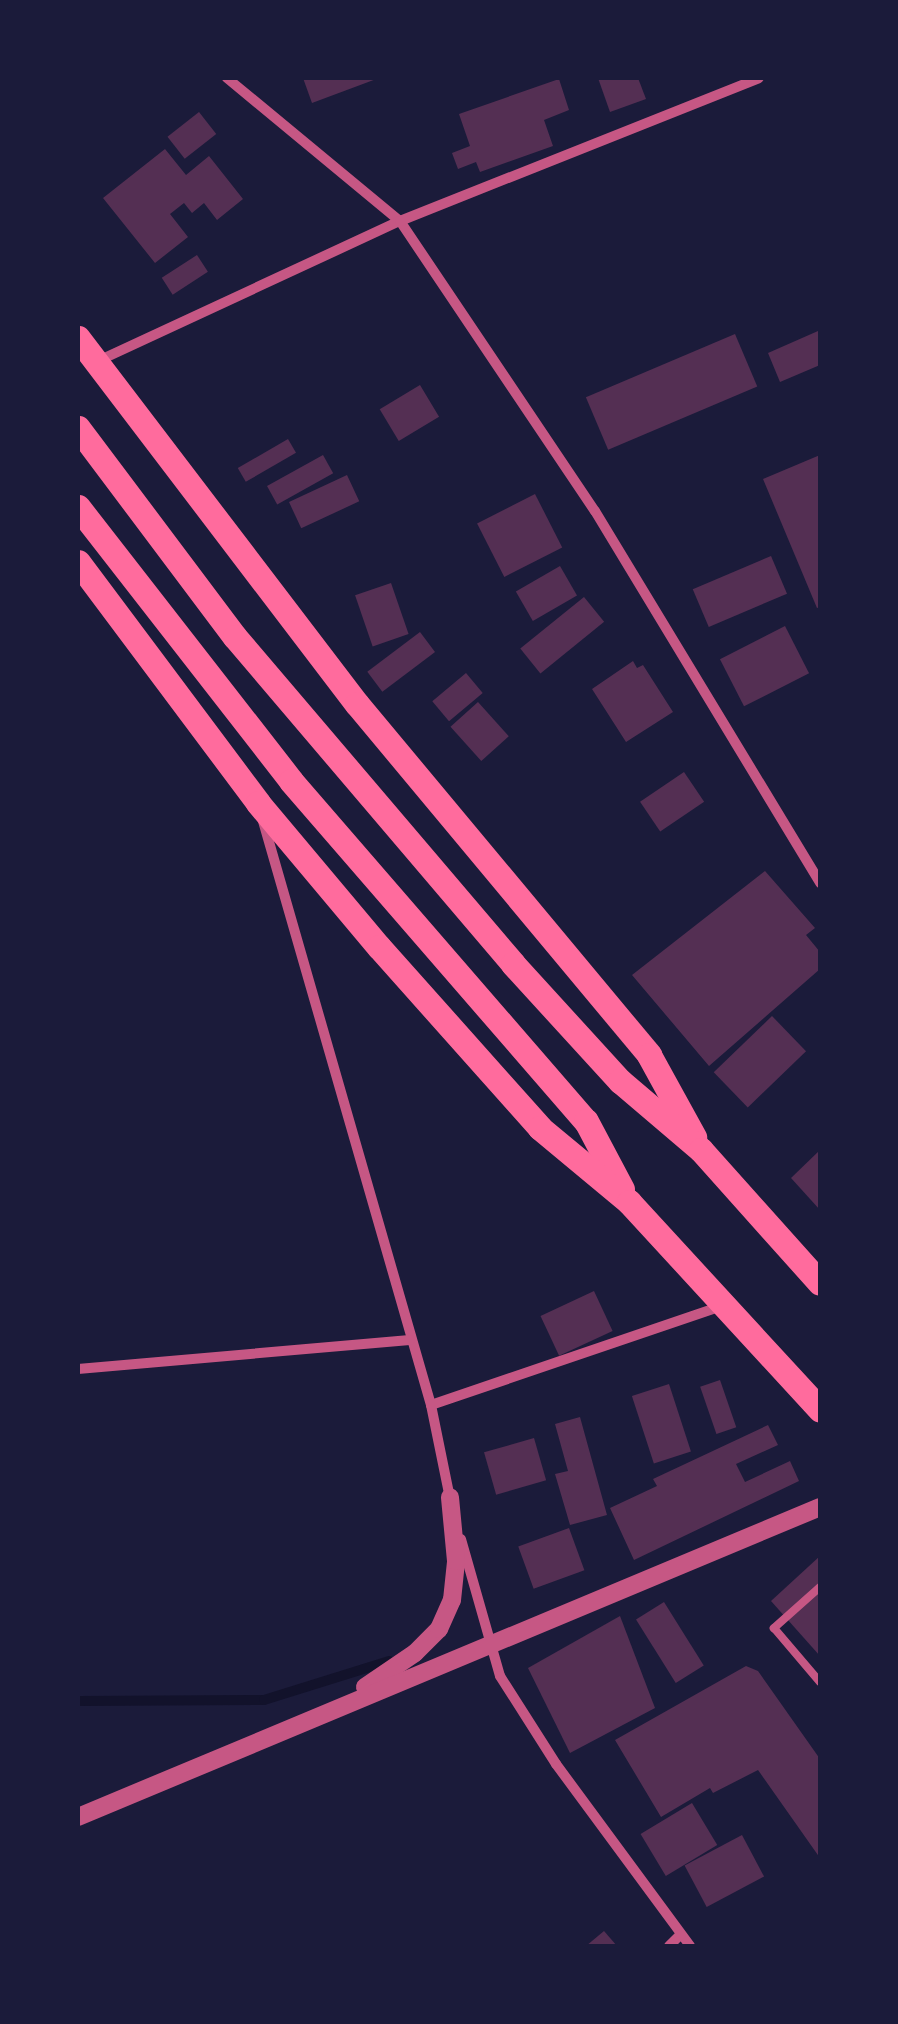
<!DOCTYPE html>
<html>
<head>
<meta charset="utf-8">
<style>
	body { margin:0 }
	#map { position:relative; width:898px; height:2024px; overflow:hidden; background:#1b1b3a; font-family:Roboto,sans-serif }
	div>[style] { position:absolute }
	.stream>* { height:10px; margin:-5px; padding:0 5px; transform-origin:5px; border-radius:5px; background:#12122b }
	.building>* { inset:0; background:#542f53; transform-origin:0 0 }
	.service>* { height:8px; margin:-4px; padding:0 4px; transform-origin:4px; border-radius:4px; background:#c65784 }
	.minor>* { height:10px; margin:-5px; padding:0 5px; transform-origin:5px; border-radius:5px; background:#c65784 }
	.tertiary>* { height:18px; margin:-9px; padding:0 9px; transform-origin:9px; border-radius:9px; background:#c65784 }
	.primary>* { height:25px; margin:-12.5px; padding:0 12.5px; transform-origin:12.5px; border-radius:12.5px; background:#ff6b9d }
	span { translate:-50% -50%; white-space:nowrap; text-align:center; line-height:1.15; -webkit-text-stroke:10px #1b1b3a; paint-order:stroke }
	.frame { position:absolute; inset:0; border:80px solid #1b1b3a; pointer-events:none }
</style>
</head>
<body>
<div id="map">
	<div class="stream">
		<i style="left:78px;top:1701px;width:186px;rotate:-0.3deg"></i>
		<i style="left:264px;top:1700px;width:131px;rotate:-17.3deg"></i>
	</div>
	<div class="building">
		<i style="clip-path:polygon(303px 78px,379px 78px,312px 103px)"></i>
		<i style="clip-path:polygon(598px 78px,638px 78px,646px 99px,610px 112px)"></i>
		<i style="clip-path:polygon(559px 79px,569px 110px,544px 120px,553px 146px,480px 172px,476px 162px,458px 169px,452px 153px,470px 146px,459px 114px)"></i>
		<i style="left:199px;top:112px;width:28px;height:40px;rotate:52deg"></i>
		<i style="clip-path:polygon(165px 149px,186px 175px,209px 156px,243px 199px,217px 220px,204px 203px,192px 213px,184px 203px,170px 214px,188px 237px,155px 263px,103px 198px)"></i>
		<i style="left:197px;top:255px;width:20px;height:42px;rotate:57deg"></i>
		<i style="clip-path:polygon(818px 331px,820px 365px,780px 382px,768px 353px)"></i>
		<i style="left:735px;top:334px;width:57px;height:162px;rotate:67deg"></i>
		<i style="left:420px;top:385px;width:37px;height:47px;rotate:59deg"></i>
		<i style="left:288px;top:439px;width:16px;height:58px;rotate:60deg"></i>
		<i style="left:323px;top:455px;width:21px;height:64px;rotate:61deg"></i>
		<i style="clip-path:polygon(820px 455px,820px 607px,817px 608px,763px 479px)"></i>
		<i style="left:347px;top:475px;width:29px;height:64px;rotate:65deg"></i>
		<i style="left:535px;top:494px;width:60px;height:65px;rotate:63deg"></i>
		<i style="left:771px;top:556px;width:41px;height:85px;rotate:67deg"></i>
		<i style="left:560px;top:566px;width:34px;height:51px;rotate:60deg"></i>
		<i style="left:391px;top:583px;width:54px;height:38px;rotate:71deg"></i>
		<i style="left:584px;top:597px;width:32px;height:82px;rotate:51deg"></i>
		<i style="left:785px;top:626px;width:53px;height:73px;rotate:63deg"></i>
		<i style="left:420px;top:632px;width:25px;height:66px;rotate:53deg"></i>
		<i style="clip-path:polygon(633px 661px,637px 668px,643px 665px,673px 712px,626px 742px,592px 689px)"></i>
		<i style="left:466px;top:673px;width:26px;height:44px;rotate:50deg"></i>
		<i style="left:478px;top:702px;width:46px;height:37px;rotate:48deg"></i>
		<i style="left:684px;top:772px;width:36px;height:53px;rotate:56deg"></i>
		<i style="clip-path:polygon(765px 871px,815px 928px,806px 935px,820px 952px,820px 969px,709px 1066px,632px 975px)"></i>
		<i style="left:772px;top:1016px;width:49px;height:81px;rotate:46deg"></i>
		<i style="clip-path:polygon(820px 1150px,820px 1210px,791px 1178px)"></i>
		<i style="left:594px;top:1291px;width:44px;height:59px;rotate:65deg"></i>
		<i style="left:720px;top:1380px;width:50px;height:21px;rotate:71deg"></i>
		<i style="left:669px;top:1384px;width:71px;height:39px;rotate:72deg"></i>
		<i style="clip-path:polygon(580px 1417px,607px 1515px,570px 1525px,555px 1474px,568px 1471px,555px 1424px)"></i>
		<i style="clip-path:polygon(768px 1425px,778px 1445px,736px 1464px,745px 1482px,790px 1461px,799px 1481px,634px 1560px,610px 1508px,657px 1486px,653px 1479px)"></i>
		<i style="left:534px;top:1438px;width:44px;height:52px;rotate:74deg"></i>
		<i style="left:569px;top:1528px;width:45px;height:54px;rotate:70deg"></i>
		<i style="clip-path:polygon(820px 1556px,820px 1656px,771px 1601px)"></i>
		<i style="left:664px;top:1602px;width:75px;height:33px;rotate:58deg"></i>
		<i style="clip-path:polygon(620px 1616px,655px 1708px,570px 1753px,528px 1668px)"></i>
		<i style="clip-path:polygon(746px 1666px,758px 1671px,820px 1759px,820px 1858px,758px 1770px,713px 1793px,710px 1788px,661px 1817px,615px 1740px)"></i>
		<i style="left:692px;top:1803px;width:49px;height:60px;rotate:59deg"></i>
		<i style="left:742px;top:1835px;width:47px;height:65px;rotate:62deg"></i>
		<i style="clip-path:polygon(604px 1931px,617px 1946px,586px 1946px)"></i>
	</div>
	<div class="service">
		<i style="left:820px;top:1587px;width:62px;rotate:138.3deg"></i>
		<i style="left:774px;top:1628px;width:71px;rotate:49.6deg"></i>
	</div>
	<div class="minor">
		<i style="left:227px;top:78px;width:224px;rotate:39.6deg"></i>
		<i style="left:400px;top:221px;width:349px;rotate:56.1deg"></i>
		<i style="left:595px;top:511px;width:435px;rotate:58.8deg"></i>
		<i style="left:98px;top:361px;width:333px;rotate:-24.9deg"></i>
		<i style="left:400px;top:221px;width:386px;rotate:-21.7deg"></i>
		<i style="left:263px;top:821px;width:608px;rotate:73.95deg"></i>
		<i style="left:431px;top:1405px;width:95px;rotate:78.5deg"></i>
		<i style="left:78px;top:1369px;width:333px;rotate:-5deg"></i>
		<i style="left:431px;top:1405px;width:304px;rotate:-18.8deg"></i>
		<i style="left:461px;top:1539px;width:142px;rotate:74.1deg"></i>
		<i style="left:500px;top:1676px;width:104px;rotate:57.5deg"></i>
		<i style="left:556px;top:1764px;width:226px;rotate:53.6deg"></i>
		<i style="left:669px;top:1946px;width:16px;rotate:-45deg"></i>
	</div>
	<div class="tertiary">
		<i style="left:365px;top:1687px;width:60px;rotate:-34.2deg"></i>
		<i style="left:415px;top:1653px;width:34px;rotate:-45deg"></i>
		<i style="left:439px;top:1629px;width:32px;rotate:-66deg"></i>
		<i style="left:452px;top:1600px;width:39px;rotate:-84deg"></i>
		<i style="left:456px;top:1561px;width:64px;rotate:-95.4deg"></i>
		<i style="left:78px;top:1817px;width:804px;rotate:-22.67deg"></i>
	</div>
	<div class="primary">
		<i style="left:78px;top:338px;width:460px;rotate:52.7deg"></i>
		<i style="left:357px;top:704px;width:457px;rotate:50.2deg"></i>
		<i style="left:649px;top:1055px;width:94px;rotate:61.2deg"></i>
		<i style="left:78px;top:428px;width:261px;rotate:53.1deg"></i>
		<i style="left:235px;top:637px;width:429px;rotate:49.6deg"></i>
		<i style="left:513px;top:964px;width:159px;rotate:47.6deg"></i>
		<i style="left:620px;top:1081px;width:106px;rotate:40.4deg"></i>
		<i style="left:701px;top:1150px;width:178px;rotate:48.2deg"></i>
		<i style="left:78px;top:507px;width:347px;rotate:52.1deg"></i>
		<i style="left:291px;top:781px;width:450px;rotate:49.1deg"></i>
		<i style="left:586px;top:1121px;width:77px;rotate:62.1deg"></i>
		<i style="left:78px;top:562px;width:301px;rotate:53.2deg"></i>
		<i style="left:258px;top:803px;width:188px;rotate:50deg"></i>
		<i style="left:379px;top:947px;width:242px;rotate:48.3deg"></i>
		<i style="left:540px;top:1128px;width:116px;rotate:39.7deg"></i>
		<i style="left:629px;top:1202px;width:282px;rotate:47.4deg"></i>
	</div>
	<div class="frame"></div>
</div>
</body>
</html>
